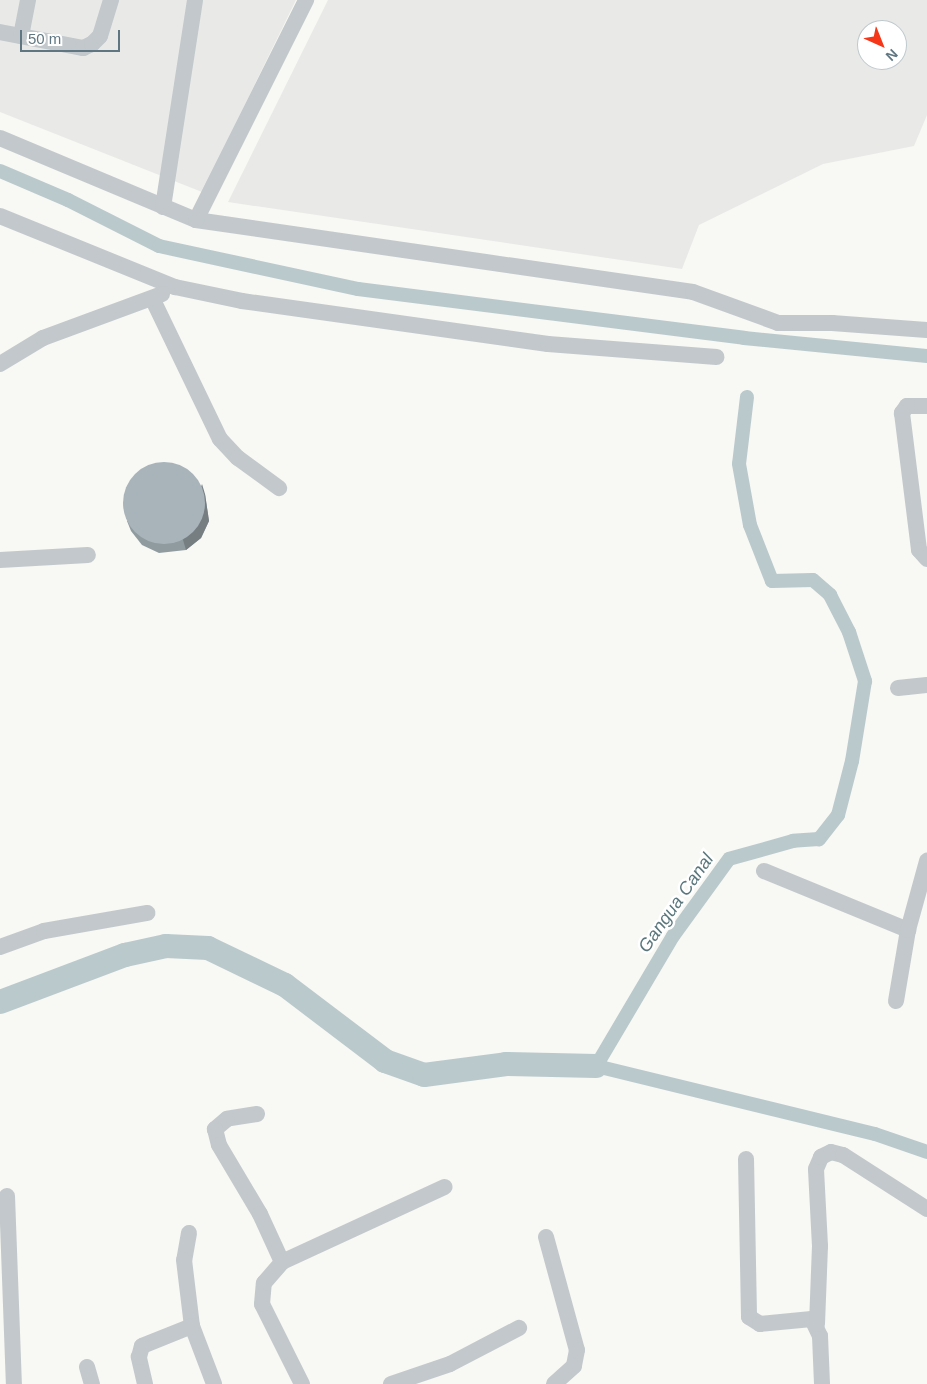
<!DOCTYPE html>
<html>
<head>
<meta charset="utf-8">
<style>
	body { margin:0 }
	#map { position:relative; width:927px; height:1384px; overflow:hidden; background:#f8f8f4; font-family:Helvetica,sans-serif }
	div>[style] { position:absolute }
	.built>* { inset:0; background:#e9e9e8 }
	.canal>* { height:14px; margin:-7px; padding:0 7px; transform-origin:7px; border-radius:7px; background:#bac9cc }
	.river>* { height:24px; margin:-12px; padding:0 12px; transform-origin:12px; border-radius:12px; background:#bac9cc }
	.minor>* { height:16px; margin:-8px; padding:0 8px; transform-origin:8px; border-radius:8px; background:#c2c8cb }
	.wall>* { inset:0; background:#909ba0 }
	.shaded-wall>* { inset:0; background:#767e82 }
	.building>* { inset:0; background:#a8b4ba }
	.round { border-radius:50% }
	span { translate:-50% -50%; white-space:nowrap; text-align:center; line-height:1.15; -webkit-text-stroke:5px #fff; paint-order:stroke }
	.water-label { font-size:18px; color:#5a777d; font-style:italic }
	.north { position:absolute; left:857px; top:20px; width:50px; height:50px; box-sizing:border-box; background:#fff; border:1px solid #bfc9cd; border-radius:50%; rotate:136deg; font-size:14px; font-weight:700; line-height:20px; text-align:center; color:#607783 }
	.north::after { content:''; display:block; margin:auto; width:18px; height:22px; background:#f53618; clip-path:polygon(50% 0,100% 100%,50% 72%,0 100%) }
	.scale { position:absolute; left:20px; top:30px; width:100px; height:22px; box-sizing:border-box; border:2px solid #607783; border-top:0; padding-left:6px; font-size:15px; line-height:18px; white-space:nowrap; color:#607783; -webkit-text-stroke:4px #fff; paint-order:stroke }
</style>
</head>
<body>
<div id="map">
	<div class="built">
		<i style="clip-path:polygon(0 0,296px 0,202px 192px,0 112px)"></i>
		<i style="clip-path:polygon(evenodd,328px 0,927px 0,927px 115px,914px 146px,823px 164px,699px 225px,682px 269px,228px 202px,328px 0,867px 30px,897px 30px,897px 60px,867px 60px,867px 30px)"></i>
	</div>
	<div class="canal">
		<i style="left:0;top:171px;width:74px;rotate:23.1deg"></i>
		<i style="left:68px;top:200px;width:102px;rotate:26.8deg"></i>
		<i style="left:159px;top:246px;width:204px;rotate:12.2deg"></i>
		<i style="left:358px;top:289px;width:389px;rotate:7.2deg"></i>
		<i style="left:744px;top:338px;width:184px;rotate:5.6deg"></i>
		<i style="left:747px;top:397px;width:67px;rotate:96.8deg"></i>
		<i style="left:739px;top:464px;width:62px;rotate:79.8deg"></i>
		<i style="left:750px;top:525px;width:60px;rotate:68.6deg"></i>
		<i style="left:772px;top:581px;width:41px;rotate:-1.4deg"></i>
		<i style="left:813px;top:580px;width:23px;rotate:41deg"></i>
		<i style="left:830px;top:595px;width:42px;rotate:62.8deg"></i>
		<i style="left:849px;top:632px;width:52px;rotate:71.9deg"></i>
		<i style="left:865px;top:681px;width:81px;rotate:99.2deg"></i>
		<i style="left:852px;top:761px;width:56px;rotate:104.5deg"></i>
		<i style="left:838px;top:815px;width:31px;rotate:128deg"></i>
		<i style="left:819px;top:839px;width:26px;rotate:176deg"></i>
		<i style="left:793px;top:841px;width:66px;rotate:164.3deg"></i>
		<i style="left:729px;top:859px;width:95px;rotate:126deg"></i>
		<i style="left:673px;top:936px;width:151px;rotate:120.6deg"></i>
		<i style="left:596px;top:1066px;width:287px;rotate:13.7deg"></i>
		<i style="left:875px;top:1134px;width:55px;rotate:19.1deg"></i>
	</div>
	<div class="river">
		<i style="left:0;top:1002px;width:134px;rotate:-20.6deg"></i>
		<i style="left:125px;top:955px;width:42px;rotate:-12.4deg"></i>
		<i style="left:166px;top:946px;width:42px;rotate:2.7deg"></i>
		<i style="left:208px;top:948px;width:85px;rotate:25.7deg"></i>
		<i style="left:285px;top:985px;width:126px;rotate:37.2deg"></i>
		<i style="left:385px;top:1061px;width:41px;rotate:19.7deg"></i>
		<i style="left:424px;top:1075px;width:83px;rotate:-7.6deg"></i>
		<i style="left:506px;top:1064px;width:90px;rotate:1.3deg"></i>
	</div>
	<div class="minor">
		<i style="left:0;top:32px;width:85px;rotate:10.9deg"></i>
		<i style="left:83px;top:48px;width:10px;rotate:-24deg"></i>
		<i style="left:92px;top:44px;width:11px;rotate:-45deg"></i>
		<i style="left:100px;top:36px;width:38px;rotate:-73deg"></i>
		<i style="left:21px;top:36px;width:37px;rotate:-79deg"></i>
		<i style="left:0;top:138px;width:212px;rotate:22.7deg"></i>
		<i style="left:196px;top:220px;width:502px;rotate:8.24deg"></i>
		<i style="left:693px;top:292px;width:90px;rotate:20deg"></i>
		<i style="left:778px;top:323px;width:54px"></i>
		<i style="left:832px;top:323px;width:95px;rotate:4.2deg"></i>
		<i style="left:163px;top:207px;width:209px;rotate:-81.2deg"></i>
		<i style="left:0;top:216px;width:189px;rotate:22.1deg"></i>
		<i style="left:175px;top:287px;width:68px;rotate:11.8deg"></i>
		<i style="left:242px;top:301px;width:309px;rotate:8deg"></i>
		<i style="left:548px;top:344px;width:169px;rotate:4.4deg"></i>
		<i style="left:196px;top:220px;width:246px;rotate:-63.4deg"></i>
		<i style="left:153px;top:300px;width:154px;rotate:64.3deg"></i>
		<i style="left:220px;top:439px;width:26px;rotate:47deg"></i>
		<i style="left:238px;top:458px;width:51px;rotate:36.2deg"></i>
		<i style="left:0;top:364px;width:50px;rotate:-31.2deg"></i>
		<i style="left:43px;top:338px;width:127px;rotate:-20.3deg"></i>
		<i style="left:927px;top:406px;width:20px;rotate:180deg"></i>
		<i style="left:907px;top:406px;width:9px;rotate:126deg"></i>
		<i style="left:902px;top:413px;width:138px;rotate:82.9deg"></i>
		<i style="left:919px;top:550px;width:12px;rotate:48deg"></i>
		<i style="left:0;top:560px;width:88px;rotate:-3.3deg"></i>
		<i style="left:898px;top:688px;width:29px;rotate:-6deg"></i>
		<i style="left:764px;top:871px;width:156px;rotate:22.3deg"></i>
		<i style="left:0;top:947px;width:47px;rotate:-20deg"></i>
		<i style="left:44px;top:931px;width:105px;rotate:-9.9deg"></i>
		<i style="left:896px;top:1001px;width:72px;rotate:-80.4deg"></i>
		<i style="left:908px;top:930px;width:72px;rotate:-74.6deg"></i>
		<i style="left:257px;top:1114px;width:30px;rotate:171deg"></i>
		<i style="left:227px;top:1119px;width:16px;rotate:140deg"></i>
		<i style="left:215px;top:1129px;width:16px;rotate:76deg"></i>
		<i style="left:219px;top:1145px;width:80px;rotate:59.3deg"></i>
		<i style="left:260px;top:1214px;width:53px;rotate:65.4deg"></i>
		<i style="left:746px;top:1159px;width:158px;rotate:88.9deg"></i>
		<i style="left:749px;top:1317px;width:13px;rotate:32deg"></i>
		<i style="left:760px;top:1324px;width:52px;rotate:-5.5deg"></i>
		<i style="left:812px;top:1319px;width:19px;rotate:65deg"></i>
		<i style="left:820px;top:1336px;width:48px;rotate:87.6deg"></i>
		<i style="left:7px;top:1196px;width:188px;rotate:87.9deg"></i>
		<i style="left:189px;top:1233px;width:27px;rotate:100deg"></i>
		<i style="left:184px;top:1260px;width:66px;rotate:83.1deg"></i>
		<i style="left:192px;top:1326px;width:62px;rotate:69.2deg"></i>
		<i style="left:546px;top:1237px;width:117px;rotate:74.7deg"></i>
		<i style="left:577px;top:1350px;width:16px;rotate:101deg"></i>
		<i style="left:574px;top:1366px;width:27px;rotate:138deg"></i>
		<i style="left:817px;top:1324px;width:78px;rotate:-87.8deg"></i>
		<i style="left:820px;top:1246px;width:77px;rotate:-93deg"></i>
		<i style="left:816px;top:1169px;width:13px;rotate:-67deg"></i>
		<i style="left:821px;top:1157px;width:11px;rotate:-27deg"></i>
		<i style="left:831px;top:1152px;width:12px;rotate:14deg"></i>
		<i style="left:843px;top:1155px;width:100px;rotate:32.7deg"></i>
		<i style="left:87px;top:1367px;width:18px;rotate:74deg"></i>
		<i style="left:145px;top:1384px;width:28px;rotate:-103deg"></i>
		<i style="left:139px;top:1357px;width:11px;rotate:-75deg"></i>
		<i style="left:142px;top:1346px;width:54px;rotate:-21.8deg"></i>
		<i style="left:302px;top:1384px;width:89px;rotate:-116.6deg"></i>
		<i style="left:262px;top:1304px;width:21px;rotate:-85deg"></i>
		<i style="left:264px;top:1283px;width:28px;rotate:-49deg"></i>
		<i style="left:282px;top:1262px;width:179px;rotate:-24.8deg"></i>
		<i style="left:391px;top:1384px;width:62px;rotate:-18.7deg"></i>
		<i style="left:450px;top:1364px;width:78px;rotate:-27.6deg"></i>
	</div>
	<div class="wall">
		<i style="clip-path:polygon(205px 494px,209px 521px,201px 538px,186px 550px,159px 553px,142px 545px,131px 531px,127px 521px)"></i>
	</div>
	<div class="shaded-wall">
		<i style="clip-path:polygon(202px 484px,205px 494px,209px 521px,201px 538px,186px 550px,183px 540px)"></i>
	</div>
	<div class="building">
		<i class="round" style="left:123px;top:462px;width:82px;height:82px"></i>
	</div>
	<div class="water-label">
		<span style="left:676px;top:903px;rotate:-55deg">Gangua Canal</span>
	</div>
	<div class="north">N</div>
	<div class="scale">50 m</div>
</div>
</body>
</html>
